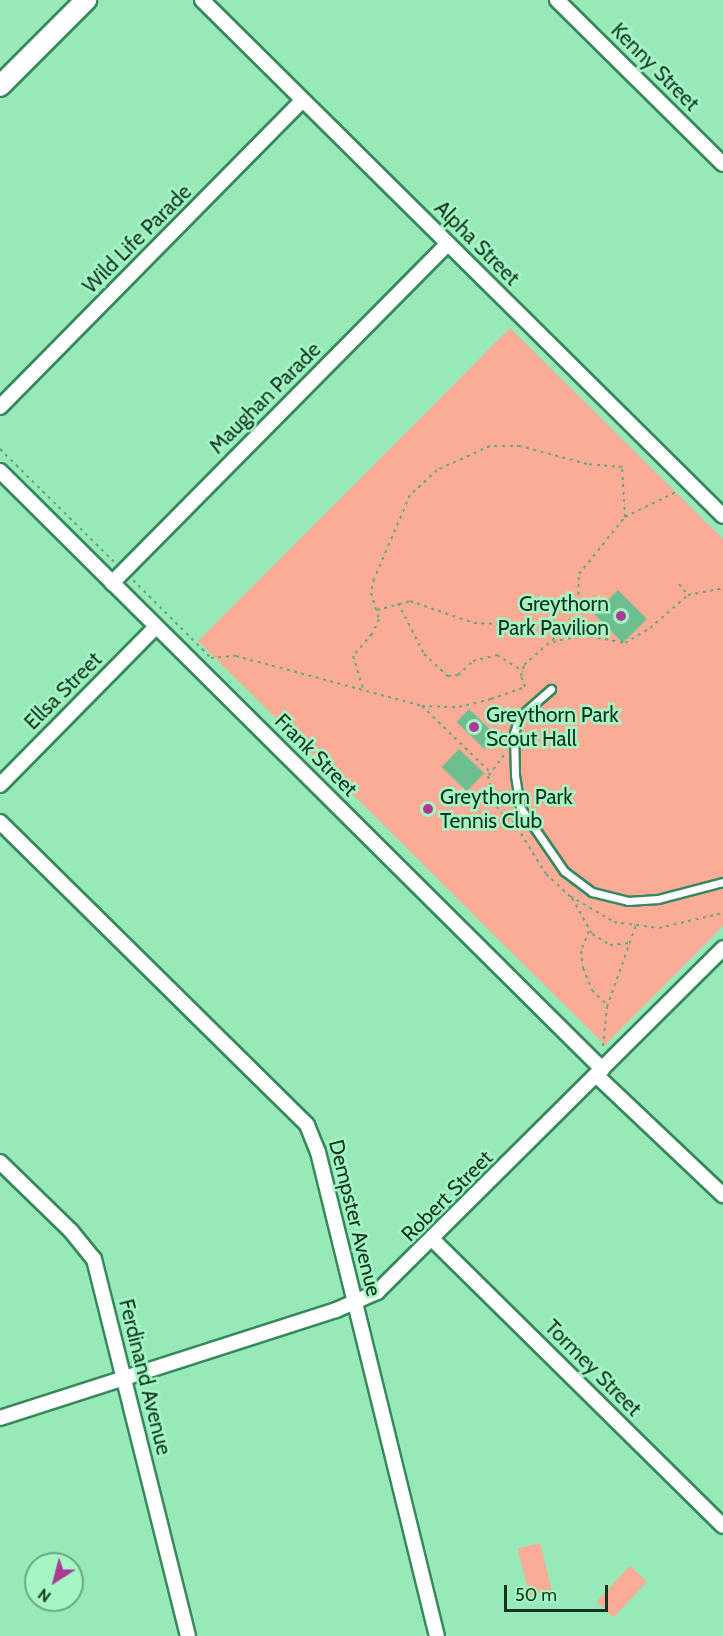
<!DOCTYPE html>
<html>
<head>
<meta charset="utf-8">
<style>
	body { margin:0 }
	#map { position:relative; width:723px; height:1636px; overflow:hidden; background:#97e9b7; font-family:Cabin,sans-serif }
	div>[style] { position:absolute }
	.green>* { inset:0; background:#fbac96; transform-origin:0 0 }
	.building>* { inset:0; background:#6dbf8f; transform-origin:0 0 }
	.path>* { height:2px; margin-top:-1px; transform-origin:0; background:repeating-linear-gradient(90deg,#66a781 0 3px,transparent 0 7.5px) }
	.roads { filter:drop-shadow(2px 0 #36895c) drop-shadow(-2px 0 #36895c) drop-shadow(0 2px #36895c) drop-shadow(0 -2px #36895c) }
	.lane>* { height:7px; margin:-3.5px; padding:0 3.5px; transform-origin:3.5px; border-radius:3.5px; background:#fff }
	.street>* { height:14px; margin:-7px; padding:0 7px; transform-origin:7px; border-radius:7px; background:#fff }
	.secondary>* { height:20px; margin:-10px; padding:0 10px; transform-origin:10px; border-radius:10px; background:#fff }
	.dots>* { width:16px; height:16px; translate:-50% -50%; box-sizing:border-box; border:3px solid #a4f7c4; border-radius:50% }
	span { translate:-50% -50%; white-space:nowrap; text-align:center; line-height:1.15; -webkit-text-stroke:5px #a4f7c4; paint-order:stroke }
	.street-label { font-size:21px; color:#123522 }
	.poi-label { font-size:21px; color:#123522 }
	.right { translate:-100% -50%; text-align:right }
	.left { translate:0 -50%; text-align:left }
	.north { position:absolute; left:24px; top:1552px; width:60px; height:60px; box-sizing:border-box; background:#a4f7c4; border:2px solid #6aa983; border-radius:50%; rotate:216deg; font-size:16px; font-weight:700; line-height:24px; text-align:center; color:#123522 }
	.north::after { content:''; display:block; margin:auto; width:21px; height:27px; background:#ac3a95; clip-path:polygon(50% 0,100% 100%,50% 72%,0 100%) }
	.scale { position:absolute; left:504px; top:1585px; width:104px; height:27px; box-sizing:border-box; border:3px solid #123522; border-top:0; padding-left:8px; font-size:18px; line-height:21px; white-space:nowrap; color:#123522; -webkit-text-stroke:4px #a4f7c4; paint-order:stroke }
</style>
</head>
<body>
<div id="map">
	<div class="green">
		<i style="clip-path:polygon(510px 328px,723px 539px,723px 926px,605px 1045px,198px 641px)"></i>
		<i style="left:540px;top:1543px;width:49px;height:23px;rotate:76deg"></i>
		<i style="left:630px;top:1566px;width:23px;height:49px;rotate:43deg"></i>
	</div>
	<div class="building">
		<i style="left:618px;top:590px;width:41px;height:34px;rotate:45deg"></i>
		<i style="left:469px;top:709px;width:39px;height:18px;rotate:44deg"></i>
		<i style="left:459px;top:749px;width:35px;height:25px;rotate:44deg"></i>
	</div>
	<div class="path">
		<i style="left:0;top:449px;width:161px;rotate:44.7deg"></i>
		<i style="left:625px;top:517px;width:59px;rotate:-26.1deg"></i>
		<i style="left:133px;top:580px;width:110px;rotate:45deg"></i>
		<i style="left:211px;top:658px;width:25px;rotate:-5deg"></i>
		<i style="left:236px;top:656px;width:193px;rotate:15deg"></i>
		<i style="left:422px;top:706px;width:37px;rotate:2deg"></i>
		<i style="left:459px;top:707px;width:33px;rotate:-14deg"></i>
		<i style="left:491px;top:699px;width:36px;rotate:-19deg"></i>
		<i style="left:525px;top:687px;width:12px;rotate:-110deg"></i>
		<i style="left:521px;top:676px;width:11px;rotate:-75deg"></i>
		<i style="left:524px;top:665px;width:57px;rotate:-41.5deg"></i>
		<i style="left:567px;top:627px;width:27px;rotate:-66deg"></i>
		<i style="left:578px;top:602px;width:28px;rotate:-88deg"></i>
		<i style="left:579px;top:574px;width:73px;rotate:-51.1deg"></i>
		<i style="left:625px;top:517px;width:50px;rotate:-93.4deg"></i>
		<i style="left:622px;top:467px;width:35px;rotate:-175deg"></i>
		<i style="left:587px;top:464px;width:69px;rotate:-165deg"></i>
		<i style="left:520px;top:446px;width:30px;rotate:180deg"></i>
		<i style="left:490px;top:446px;width:58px;rotate:155.6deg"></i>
		<i style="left:437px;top:470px;width:37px;rotate:137deg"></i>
		<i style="left:410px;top:495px;width:91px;rotate:113.2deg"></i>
		<i style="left:374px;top:579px;width:14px;rotate:102deg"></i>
		<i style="left:371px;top:593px;width:27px;rotate:73deg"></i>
		<i style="left:379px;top:619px;width:17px;rotate:115deg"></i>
		<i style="left:372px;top:634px;width:29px;rotate:131deg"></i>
		<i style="left:353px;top:656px;width:34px;rotate:73deg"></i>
		<i style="left:679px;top:584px;width:14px;rotate:51deg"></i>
		<i style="left:398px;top:603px;width:57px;rotate:63deg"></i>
		<i style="left:424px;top:654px;width:33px;rotate:43deg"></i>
		<i style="left:448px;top:676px;width:10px;rotate:-6deg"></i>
		<i style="left:458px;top:675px;width:21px;rotate:-43deg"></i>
		<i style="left:473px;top:661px;width:25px;rotate:-14deg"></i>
		<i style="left:497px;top:655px;width:31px;rotate:32deg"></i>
		<i style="left:377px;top:610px;width:34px;rotate:-15deg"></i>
		<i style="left:410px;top:601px;width:68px;rotate:19deg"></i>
		<i style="left:474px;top:623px;width:92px;rotate:2.5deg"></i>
		<i style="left:553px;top:642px;width:31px;rotate:-13deg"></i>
		<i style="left:583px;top:635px;width:43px;rotate:10.8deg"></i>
		<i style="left:625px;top:643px;width:29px;rotate:-31deg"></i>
		<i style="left:650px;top:628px;width:50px;rotate:-41deg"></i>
		<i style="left:688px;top:595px;width:36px;rotate:-11deg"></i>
		<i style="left:422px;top:706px;width:95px;rotate:44.1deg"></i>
		<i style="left:504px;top:755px;width:26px;rotate:127deg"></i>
		<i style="left:488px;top:776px;width:25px;rotate:78deg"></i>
		<i style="left:493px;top:800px;width:15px;rotate:58deg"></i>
		<i style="left:501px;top:813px;width:14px;rotate:34deg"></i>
		<i style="left:513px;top:821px;width:62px;rotate:58.1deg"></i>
		<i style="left:546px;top:874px;width:33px;rotate:43deg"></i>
		<i style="left:570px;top:896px;width:51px;rotate:30.6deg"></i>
		<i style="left:614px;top:922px;width:45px;rotate:7.6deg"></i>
		<i style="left:659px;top:928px;width:66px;rotate:-13.2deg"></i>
		<i style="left:572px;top:898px;width:41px;rotate:60.9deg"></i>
		<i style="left:592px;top:934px;width:21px;rotate:31deg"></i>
		<i style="left:610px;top:945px;width:19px;rotate:-6deg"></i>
		<i style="left:589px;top:931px;width:22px;rotate:112deg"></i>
		<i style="left:581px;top:951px;width:17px;rotate:83deg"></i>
		<i style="left:583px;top:968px;width:24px;rotate:68deg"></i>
		<i style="left:592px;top:990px;width:21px;rotate:45deg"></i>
		<i style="left:603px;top:1046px;width:39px;rotate:-84deg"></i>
		<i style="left:607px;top:1007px;width:87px;rotate:-70.5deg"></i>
	</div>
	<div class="roads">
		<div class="lane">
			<i style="left:551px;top:689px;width:43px;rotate:138.8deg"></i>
			<i style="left:519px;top:717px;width:17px;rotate:107deg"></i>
			<i style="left:514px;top:733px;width:42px;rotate:88.6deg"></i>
			<i style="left:515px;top:775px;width:32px;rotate:81deg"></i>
			<i style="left:520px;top:807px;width:78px;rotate:55.5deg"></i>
			<i style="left:564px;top:871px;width:35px;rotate:37deg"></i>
			<i style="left:592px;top:892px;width:37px;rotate:14deg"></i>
			<i style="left:628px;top:901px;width:30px;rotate:-4deg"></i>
			<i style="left:658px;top:899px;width:67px;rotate:-14.7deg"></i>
		</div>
		<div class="street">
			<i style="left:202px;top:0;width:733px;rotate:44.72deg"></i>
			<i style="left:557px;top:0;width:233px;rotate:44.7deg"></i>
			<i style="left:0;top:407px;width:431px;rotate:-45.4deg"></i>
			<i style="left:0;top:471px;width:849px;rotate:44.81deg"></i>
			<i style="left:112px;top:583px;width:477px;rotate:-45.3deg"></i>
			<i style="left:0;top:785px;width:222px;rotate:-45.4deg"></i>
			<i style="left:0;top:822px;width:431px;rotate:44.6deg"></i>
			<i style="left:307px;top:1125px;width:29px;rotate:68deg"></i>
			<i style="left:318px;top:1152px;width:498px;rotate:76.2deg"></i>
			<i style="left:596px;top:1075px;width:175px;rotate:43.4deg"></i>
			<i style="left:0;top:1162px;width:99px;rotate:44.2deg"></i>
			<i style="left:71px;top:1231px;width:36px;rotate:51deg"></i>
			<i style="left:94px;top:1259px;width:389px;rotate:76deg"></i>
			<i style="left:433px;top:1240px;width:407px;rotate:44.6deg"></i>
			<i style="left:0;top:1418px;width:353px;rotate:-17.8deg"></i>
			<i style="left:336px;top:1310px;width:45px;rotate:-23.7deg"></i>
			<i style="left:377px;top:1292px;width:488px;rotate:-44.8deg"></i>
		</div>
		<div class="secondary">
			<i style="left:0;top:86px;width:122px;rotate:-45deg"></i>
		</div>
	</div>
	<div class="dots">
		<i style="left:621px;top:616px;background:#ac3a95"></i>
		<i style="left:474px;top:727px;background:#ac3a95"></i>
		<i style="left:428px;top:809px;background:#ac3a95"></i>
	</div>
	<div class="street-label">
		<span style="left:655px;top:67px;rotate:45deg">Kenny Street</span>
		<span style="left:137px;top:239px;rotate:-45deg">Wild Life Parade</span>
		<span style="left:477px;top:243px;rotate:45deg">Alpha Street</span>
		<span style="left:265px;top:398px;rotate:-45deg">Maughan Parade</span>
		<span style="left:63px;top:691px;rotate:-45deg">Ellsa Street</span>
		<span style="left:316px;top:755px;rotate:45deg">Frank Street</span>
		<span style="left:447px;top:1196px;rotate:-45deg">Robert Street</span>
		<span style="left:355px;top:1218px;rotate:76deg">Dempster Avenue</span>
		<span style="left:593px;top:1368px;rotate:45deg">Tormey Street</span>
		<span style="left:145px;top:1377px;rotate:76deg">Ferdinand Avenue</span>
	</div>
	<div class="poi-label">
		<span class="right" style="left:609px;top:616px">Greythorn<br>Park Pavilion</span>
		<span class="left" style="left:486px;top:727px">Greythorn Park<br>Scout Hall</span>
		<span class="left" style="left:440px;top:809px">Greythorn Park<br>Tennis Club</span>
	</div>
	<div class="north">N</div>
	<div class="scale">50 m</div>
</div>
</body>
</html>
